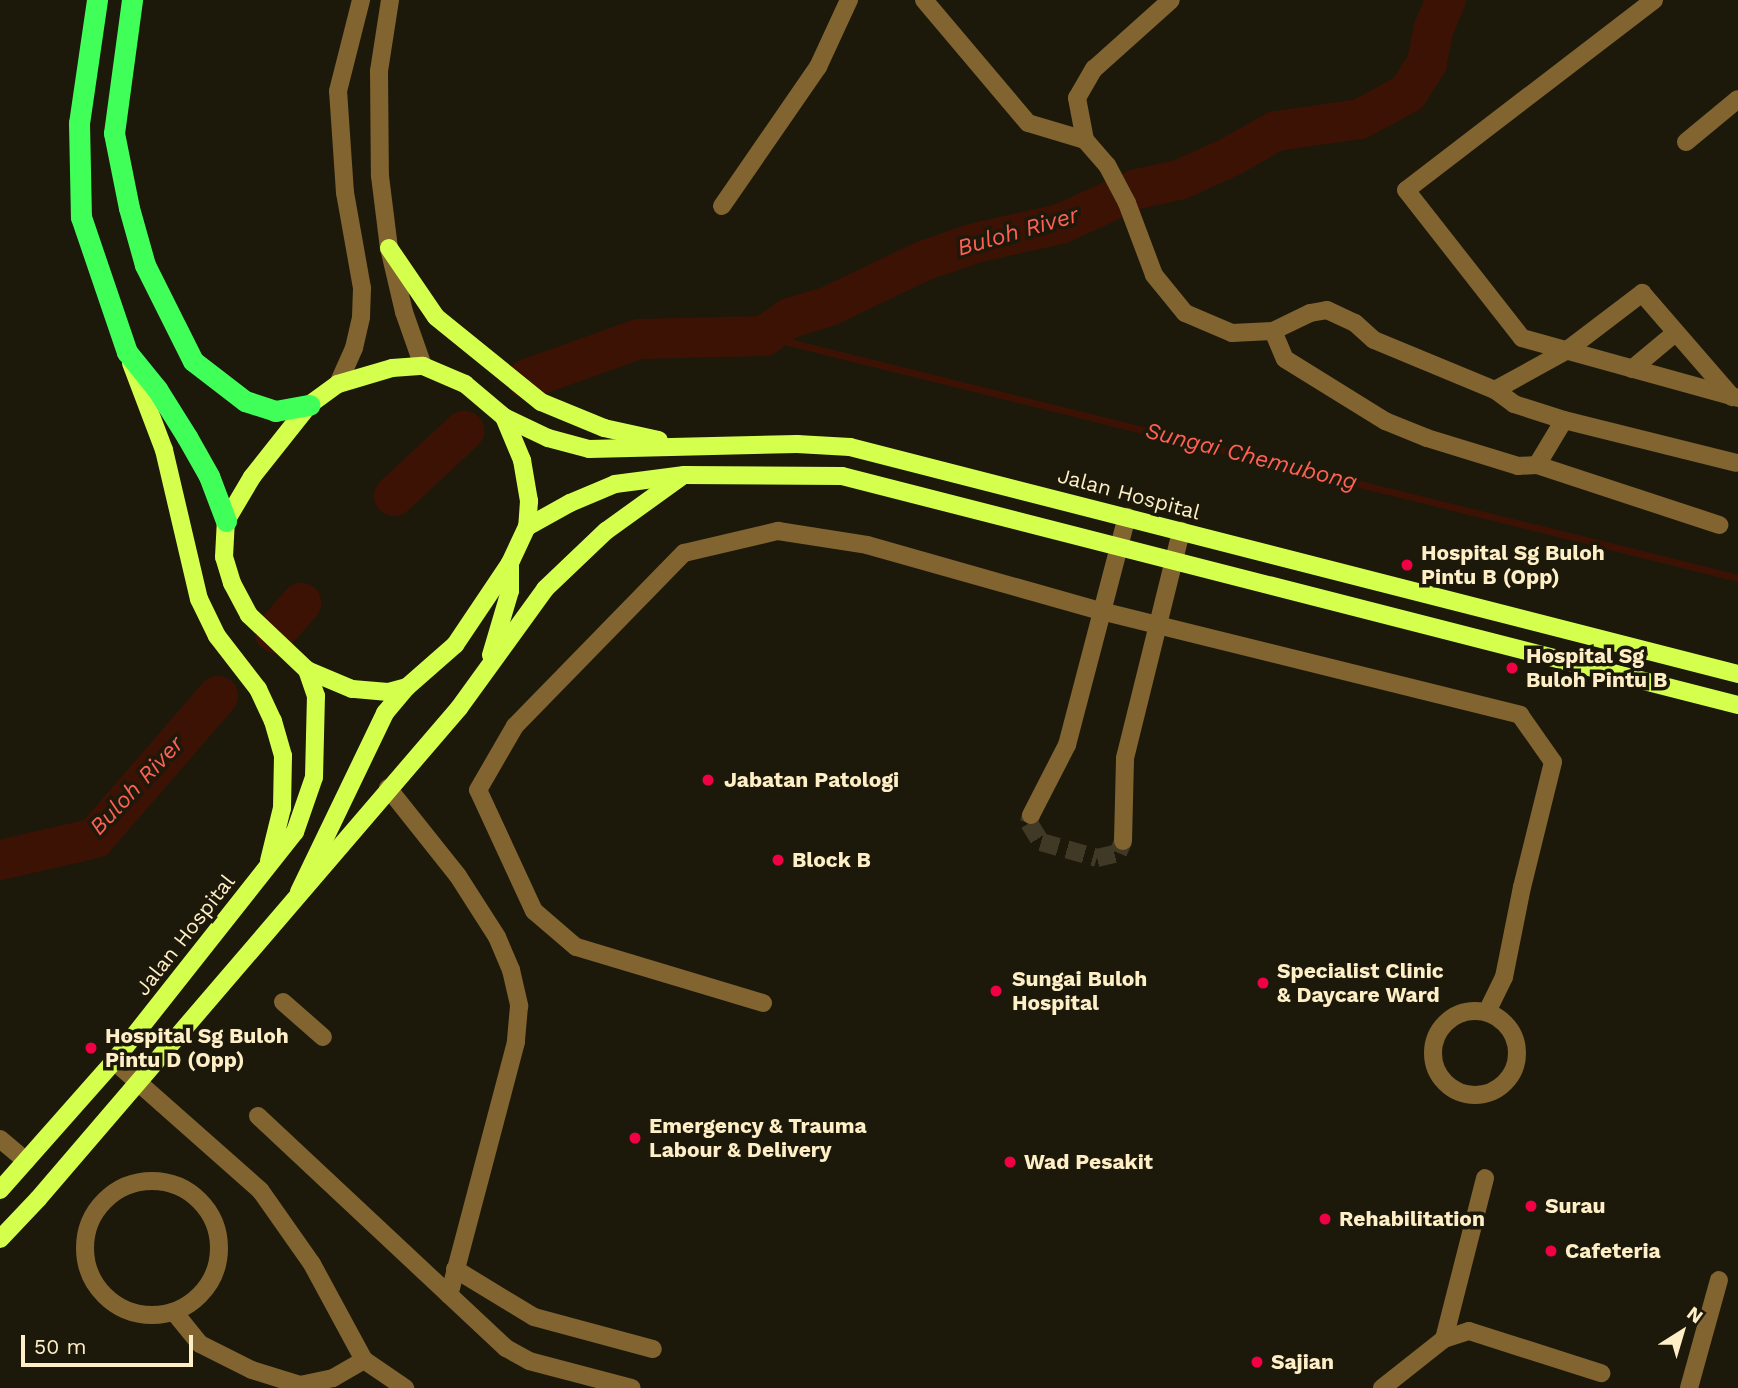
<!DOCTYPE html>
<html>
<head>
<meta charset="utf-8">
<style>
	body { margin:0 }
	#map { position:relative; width:1738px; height:1388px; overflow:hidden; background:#1d190a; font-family:"Work Sans",sans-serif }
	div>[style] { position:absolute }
	.stream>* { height:7px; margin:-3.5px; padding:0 3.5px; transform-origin:3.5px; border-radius:3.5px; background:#3c1204 }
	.river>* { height:40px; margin:-20px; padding:0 20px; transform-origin:20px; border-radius:20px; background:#3c1204 }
	.minor-tunnel>* { height:18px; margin-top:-9px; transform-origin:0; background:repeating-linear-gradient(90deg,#3f3926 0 18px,transparent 0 27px) }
	.minor>* { height:18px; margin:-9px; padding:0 9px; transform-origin:9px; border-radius:9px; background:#816430 }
	.minor>.ring { margin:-9px; padding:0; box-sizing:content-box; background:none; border:18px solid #816430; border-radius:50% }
	.major>* { height:18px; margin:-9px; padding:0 9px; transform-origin:9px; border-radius:9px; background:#d5ff4d }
	.highway>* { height:21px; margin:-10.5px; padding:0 10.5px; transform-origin:10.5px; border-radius:10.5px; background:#41ff59 }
	.dots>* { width:19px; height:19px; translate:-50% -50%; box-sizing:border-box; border:4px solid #1d190a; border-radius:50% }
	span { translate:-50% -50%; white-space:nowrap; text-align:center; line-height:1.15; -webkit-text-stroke:7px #1d190a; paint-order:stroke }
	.street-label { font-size:21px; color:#ffefc6 }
	.poi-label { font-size:21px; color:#ffefc6; font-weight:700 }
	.left { translate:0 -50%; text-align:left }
	.water-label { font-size:23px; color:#ff6054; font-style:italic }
	.north { position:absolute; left:1647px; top:1297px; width:70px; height:70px; -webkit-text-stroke:5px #1d190a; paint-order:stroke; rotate:37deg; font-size:19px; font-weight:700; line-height:28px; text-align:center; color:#ffefc6 }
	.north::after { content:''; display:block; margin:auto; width:24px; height:32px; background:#ffefc6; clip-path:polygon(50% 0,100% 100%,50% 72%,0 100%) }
	.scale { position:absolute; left:21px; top:1335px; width:172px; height:32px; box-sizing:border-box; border:4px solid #ffefc6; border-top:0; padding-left:9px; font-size:21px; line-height:24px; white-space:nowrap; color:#ffefc6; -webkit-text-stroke:5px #1d190a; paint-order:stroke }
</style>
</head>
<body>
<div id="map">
	<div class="stream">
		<i style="left:764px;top:336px;width:1004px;rotate:13.95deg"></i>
	</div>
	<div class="river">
		<i style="left:527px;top:379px;width:119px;rotate:-19.7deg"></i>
		<i style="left:639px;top:339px;width:125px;rotate:-1.4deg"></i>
		<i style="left:764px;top:336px;width:32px;rotate:-35deg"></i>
		<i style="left:790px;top:318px;width:39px;rotate:-17deg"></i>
		<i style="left:827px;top:307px;width:106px;rotate:-25.6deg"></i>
		<i style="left:923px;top:261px;width:55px;rotate:-19.1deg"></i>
		<i style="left:975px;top:243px;width:87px;rotate:-12.6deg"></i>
		<i style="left:1060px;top:224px;width:85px;rotate:-24.4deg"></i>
		<i style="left:1137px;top:189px;width:43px;rotate:-12.1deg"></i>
		<i style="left:1179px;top:180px;width:56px;rotate:-24.3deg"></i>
		<i style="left:1230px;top:157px;width:53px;rotate:-29.5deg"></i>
		<i style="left:1276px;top:131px;width:85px;rotate:-8.1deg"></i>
		<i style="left:1360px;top:119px;width:55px;rotate:-28.4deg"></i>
		<i style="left:1408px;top:93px;width:36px;rotate:-58deg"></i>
		<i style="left:1427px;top:62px;width:33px;rotate:-79deg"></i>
		<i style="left:1433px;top:30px;width:33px;rotate:-67deg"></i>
		<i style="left:394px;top:496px;width:96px;rotate:-42.9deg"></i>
		<i style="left:275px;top:633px;width:40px;rotate:-49deg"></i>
		<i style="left:0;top:860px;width:98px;rotate:-13deg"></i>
		<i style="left:95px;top:838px;width:188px;rotate:-49.1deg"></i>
	</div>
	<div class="minor-tunnel">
		<i style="left:1031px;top:815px;width:8px;rotate:104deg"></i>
		<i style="left:1029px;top:823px;width:22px;rotate:58deg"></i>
		<i style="left:1041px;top:842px;width:58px;rotate:15.9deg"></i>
		<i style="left:1097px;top:858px;width:22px;rotate:-13deg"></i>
		<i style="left:1118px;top:853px;width:13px;rotate:-67deg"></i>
	</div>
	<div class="minor">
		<i style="left:390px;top:0;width:72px;rotate:98.8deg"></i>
		<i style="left:379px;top:71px;width:105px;rotate:89.5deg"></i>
		<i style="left:380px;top:176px;width:73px;rotate:82.9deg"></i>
		<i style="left:389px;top:248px;width:66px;rotate:76.8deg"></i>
		<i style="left:404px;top:312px;width:57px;rotate:70.6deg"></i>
		<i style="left:924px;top:0;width:161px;rotate:49.8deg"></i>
		<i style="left:1028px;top:123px;width:59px;rotate:16.6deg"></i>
		<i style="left:1085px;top:140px;width:33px;rotate:49deg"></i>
		<i style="left:1107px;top:165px;width:43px;rotate:62.2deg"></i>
		<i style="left:1127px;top:203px;width:77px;rotate:69.4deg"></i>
		<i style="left:1154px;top:275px;width:49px;rotate:50.8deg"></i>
		<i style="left:1185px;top:313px;width:51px;rotate:23.1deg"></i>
		<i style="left:1232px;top:333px;width:41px;rotate:-2.8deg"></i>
		<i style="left:1273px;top:331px;width:41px;rotate:-25.9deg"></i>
		<i style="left:1310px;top:313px;width:17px;rotate:-10deg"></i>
		<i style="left:1327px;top:310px;width:31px;rotate:25deg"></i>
		<i style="left:1355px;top:323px;width:25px;rotate:42deg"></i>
		<i style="left:1374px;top:340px;width:131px;rotate:22.5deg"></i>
		<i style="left:1495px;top:390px;width:24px;rotate:36deg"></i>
		<i style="left:1514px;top:404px;width:52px;rotate:17.7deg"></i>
		<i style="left:1564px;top:420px;width:177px;rotate:14deg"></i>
		<i style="left:1654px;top:0;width:312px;rotate:142.5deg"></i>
		<i style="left:1406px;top:190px;width:188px;rotate:51.9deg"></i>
		<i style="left:1522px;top:338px;width:224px;rotate:15.5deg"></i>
		<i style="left:1085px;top:140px;width:43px;rotate:-100.8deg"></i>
		<i style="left:1077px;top:98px;width:34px;rotate:-60deg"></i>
		<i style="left:1094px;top:69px;width:103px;rotate:-41.9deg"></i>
		<i style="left:1686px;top:142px;width:67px;rotate:-39.6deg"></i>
		<i style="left:722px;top:206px;width:169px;rotate:-55.4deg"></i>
		<i style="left:818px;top:67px;width:74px;rotate:-65.2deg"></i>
		<i style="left:1273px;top:331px;width:30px;rotate:67deg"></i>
		<i style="left:1285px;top:359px;width:118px;rotate:31.8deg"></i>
		<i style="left:1385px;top:421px;width:45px;rotate:22deg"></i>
		<i style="left:1427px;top:438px;width:95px;rotate:17.1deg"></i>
		<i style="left:1518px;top:466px;width:19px;rotate:-3deg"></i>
		<i style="left:1537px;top:465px;width:52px;rotate:-59deg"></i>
		<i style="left:1632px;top:369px;width:56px;rotate:-39.9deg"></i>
		<i style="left:338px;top:384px;width:39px;rotate:-66deg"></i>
		<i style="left:354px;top:348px;width:32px;rotate:-77deg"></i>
		<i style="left:361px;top:317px;width:29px;rotate:-88deg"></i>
		<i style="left:362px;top:288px;width:97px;rotate:-100.1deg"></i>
		<i style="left:345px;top:193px;width:102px;rotate:-93.9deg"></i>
		<i style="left:338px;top:91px;width:94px;rotate:-75.8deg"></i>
		<i style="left:1495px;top:390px;width:81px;rotate:-28.8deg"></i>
		<i style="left:1566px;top:351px;width:96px;rotate:-37.3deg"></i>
		<i style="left:1642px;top:293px;width:138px;rotate:49.1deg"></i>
		<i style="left:1537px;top:465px;width:192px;rotate:18.2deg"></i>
		<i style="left:388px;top:788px;width:112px;rotate:51.5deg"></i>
		<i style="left:458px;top:876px;width:72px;rotate:57.4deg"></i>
		<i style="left:497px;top:937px;width:36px;rotate:67deg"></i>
		<i style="left:511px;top:970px;width:37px;rotate:77deg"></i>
		<i style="left:519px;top:1006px;width:36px;rotate:95deg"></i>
		<i style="left:516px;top:1042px;width:262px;rotate:104.8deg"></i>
		<i style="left:1031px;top:815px;width:79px;rotate:-62.8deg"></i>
		<i style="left:1067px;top:745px;width:236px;rotate:-75.3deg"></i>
		<i style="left:1123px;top:841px;width:83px;rotate:-88.6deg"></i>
		<i style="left:1125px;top:758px;width:234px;rotate:-76.1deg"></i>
		<i style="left:283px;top:1002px;width:53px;rotate:41.2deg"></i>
		<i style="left:763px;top:1003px;width:195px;rotate:-163.3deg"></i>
		<i style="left:576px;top:947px;width:55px;rotate:-139.4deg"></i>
		<i style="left:534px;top:911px;width:133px;rotate:-114.8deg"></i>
		<i style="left:478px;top:790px;width:74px;rotate:-60deg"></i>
		<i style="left:515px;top:726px;width:242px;rotate:-45.7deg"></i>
		<i style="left:684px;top:553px;width:97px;rotate:-13.2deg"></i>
		<i style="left:778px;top:531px;width:90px;rotate:8.9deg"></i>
		<i style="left:867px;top:545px;width:243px;rotate:15.8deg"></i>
		<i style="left:1101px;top:611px;width:432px;rotate:13.9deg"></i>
		<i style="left:1520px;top:715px;width:57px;rotate:54.9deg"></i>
		<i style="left:1553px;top:762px;width:129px;rotate:103.9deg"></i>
		<i style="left:1522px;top:887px;width:92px;rotate:101.3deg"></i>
		<i style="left:1504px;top:977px;width:39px;rotate:116deg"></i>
		<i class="ring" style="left:1433px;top:1011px;width:66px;height:66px"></i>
		<i style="left:114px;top:1061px;width:195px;rotate:41.5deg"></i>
		<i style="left:260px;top:1190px;width:90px;rotate:54.9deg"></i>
		<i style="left:312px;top:1264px;width:109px;rotate:61.6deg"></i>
		<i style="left:364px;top:1360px;width:50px;rotate:34.3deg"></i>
		<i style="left:258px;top:1116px;width:340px;rotate:43.1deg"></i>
		<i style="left:506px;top:1348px;width:26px;rotate:29deg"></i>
		<i style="left:529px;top:1361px;width:106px;rotate:14.7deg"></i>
		<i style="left:0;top:1139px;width:34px;rotate:40deg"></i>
		<i class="ring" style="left:85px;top:1181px;width:116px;height:116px"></i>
		<i style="left:455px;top:1269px;width:92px;rotate:31.3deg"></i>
		<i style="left:534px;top:1317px;width:123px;rotate:15.1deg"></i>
		<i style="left:174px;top:1312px;width:41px;rotate:50.9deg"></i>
		<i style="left:200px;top:1344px;width:58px;rotate:26.6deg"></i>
		<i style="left:252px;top:1370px;width:50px;rotate:17.4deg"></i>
		<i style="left:300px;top:1385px;width:34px;rotate:-12deg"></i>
		<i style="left:333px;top:1378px;width:36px;rotate:-30deg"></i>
		<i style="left:1444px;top:1339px;width:166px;rotate:-75.7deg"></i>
		<i style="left:1382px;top:1388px;width:79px;rotate:-38.3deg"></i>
		<i style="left:1444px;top:1339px;width:26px;rotate:-18deg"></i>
		<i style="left:1469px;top:1331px;width:139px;rotate:17.7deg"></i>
		<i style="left:1689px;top:1388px;width:112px;rotate:-74.5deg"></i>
	</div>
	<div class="major">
		<i style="left:389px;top:248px;width:83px;rotate:55.7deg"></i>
		<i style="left:436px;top:317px;width:135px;rotate:39deg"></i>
		<i style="left:541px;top:402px;width:68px;rotate:22.4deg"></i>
		<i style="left:604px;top:428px;width:56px;rotate:12.3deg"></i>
		<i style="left:131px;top:363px;width:93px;rotate:69.2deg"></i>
		<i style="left:164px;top:450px;width:153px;rotate:76.8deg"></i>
		<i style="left:199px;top:599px;width:41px;rotate:64.1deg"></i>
		<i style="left:217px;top:636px;width:67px;rotate:52.3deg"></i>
		<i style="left:258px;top:689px;width:35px;rotate:65deg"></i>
		<i style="left:273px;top:721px;width:36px;rotate:74deg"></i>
		<i style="left:283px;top:756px;width:52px;rotate:91.1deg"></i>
		<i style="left:282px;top:808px;width:55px;rotate:103.8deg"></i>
		<i style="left:504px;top:417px;width:49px;rotate:25.5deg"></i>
		<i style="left:548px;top:438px;width:42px;rotate:15deg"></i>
		<i style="left:589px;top:449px;width:208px;rotate:-1.4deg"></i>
		<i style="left:797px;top:444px;width:53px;rotate:3.2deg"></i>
		<i style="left:850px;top:447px;width:917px;rotate:14.34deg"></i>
		<i style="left:491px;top:655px;width:67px;rotate:-73.5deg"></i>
		<i style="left:510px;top:591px;width:28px;rotate:-90deg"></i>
		<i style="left:407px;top:687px;width:20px;rotate:165deg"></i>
		<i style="left:388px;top:692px;width:36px;rotate:-175deg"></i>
		<i style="left:352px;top:689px;width:49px;rotate:-157.1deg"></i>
		<i style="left:307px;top:670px;width:80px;rotate:-136.5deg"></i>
		<i style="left:249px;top:615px;width:36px;rotate:-118deg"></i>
		<i style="left:232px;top:583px;width:27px;rotate:-107deg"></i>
		<i style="left:224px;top:557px;width:36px;rotate:-87deg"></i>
		<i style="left:226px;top:521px;width:51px;rotate:-59.4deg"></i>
		<i style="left:252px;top:477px;width:92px;rotate:-51.6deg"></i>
		<i style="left:309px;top:405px;width:36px;rotate:-36deg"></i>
		<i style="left:338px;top:384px;width:56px;rotate:-16.5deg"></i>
		<i style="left:392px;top:368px;width:31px;rotate:-4deg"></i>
		<i style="left:423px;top:366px;width:46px;rotate:23.2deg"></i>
		<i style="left:465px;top:384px;width:51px;rotate:40.2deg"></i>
		<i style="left:504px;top:417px;width:47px;rotate:67.3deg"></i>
		<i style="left:522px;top:460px;width:42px;rotate:80.3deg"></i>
		<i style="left:529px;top:501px;width:26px;rotate:94deg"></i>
		<i style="left:299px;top:892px;width:199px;rotate:-64.3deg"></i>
		<i style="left:385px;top:713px;width:34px;rotate:-50deg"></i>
		<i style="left:407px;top:687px;width:64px;rotate:-41.2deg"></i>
		<i style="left:455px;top:645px;width:99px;rotate:-56.1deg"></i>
		<i style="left:510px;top:563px;width:40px;rotate:-65deg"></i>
		<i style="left:527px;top:527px;width:49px;rotate:-29.2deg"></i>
		<i style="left:570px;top:503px;width:49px;rotate:-22.9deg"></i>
		<i style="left:615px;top:484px;width:70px;rotate:-7.4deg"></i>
		<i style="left:684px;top:475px;width:158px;rotate:0.4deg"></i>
		<i style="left:842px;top:476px;width:925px;rotate:14.34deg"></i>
		<i style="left:0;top:1190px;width:172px;rotate:-48.5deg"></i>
		<i style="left:114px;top:1061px;width:292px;rotate:-51.7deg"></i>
		<i style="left:295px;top:832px;width:58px;rotate:-70.9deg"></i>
		<i style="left:314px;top:777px;width:81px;rotate:-88.6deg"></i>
		<i style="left:316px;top:696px;width:28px;rotate:-109deg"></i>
		<i style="left:0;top:1239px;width:55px;rotate:-46.5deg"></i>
		<i style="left:38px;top:1199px;width:647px;rotate:-49.39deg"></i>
		<i style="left:459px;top:708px;width:147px;rotate:-54.1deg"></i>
		<i style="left:545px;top:589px;width:84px;rotate:-43.6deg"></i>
		<i style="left:606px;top:531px;width:92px;rotate:-35.8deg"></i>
	</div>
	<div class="highway">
		<i style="left:97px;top:0;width:124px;rotate:98.3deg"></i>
		<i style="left:79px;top:123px;width:94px;rotate:88.8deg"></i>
		<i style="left:81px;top:217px;width:143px;rotate:71.2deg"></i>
		<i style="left:127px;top:352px;width:48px;rotate:51deg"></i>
		<i style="left:157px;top:389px;width:57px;rotate:58deg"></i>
		<i style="left:187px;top:437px;width:45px;rotate:60.6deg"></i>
		<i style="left:209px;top:476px;width:48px;rotate:69.3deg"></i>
		<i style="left:132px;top:0;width:134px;rotate:97.7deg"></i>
		<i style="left:114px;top:133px;width:76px;rotate:78.7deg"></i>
		<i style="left:129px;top:208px;width:59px;rotate:74.3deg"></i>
		<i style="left:145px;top:265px;width:107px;rotate:63.4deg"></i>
		<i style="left:193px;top:361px;width:66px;rotate:37.6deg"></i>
		<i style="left:245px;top:401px;width:32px;rotate:18deg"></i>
		<i style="left:275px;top:411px;width:35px;rotate:-10deg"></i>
	</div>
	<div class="dots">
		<i style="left:1407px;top:565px;background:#f10046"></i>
		<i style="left:1512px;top:668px;background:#f10046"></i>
		<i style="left:708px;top:780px;background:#f10046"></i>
		<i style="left:778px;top:860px;background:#f10046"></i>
		<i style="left:1263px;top:983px;background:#f10046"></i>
		<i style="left:996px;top:991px;background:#f10046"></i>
		<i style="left:91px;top:1048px;background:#f10046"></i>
		<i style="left:635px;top:1138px;background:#f10046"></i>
		<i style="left:1010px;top:1162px;background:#f10046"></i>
		<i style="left:1531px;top:1206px;background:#f10046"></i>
		<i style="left:1325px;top:1219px;background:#f10046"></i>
		<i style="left:1551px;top:1251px;background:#f10046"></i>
		<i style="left:1257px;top:1362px;background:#f10046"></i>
	</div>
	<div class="street-label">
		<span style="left:1129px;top:494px;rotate:15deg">Jalan Hospital</span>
		<span style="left:185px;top:935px;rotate:-52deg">Jalan Hospital</span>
	</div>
	<div class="poi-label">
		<span class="left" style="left:1421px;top:565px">Hospital Sg Buloh<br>Pintu B (Opp)</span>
		<span class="left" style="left:1526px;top:668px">Hospital Sg<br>Buloh Pintu B</span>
		<span class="left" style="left:724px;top:780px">Jabatan Patologi</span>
		<span class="left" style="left:792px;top:860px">Block B</span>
		<span class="left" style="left:1277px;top:983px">Specialist Clinic<br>&amp; Daycare Ward</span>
		<span class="left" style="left:1012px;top:991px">Sungai Buloh<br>Hospital</span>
		<span class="left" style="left:105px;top:1048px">Hospital Sg Buloh<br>Pintu D (Opp)</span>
		<span class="left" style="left:649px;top:1138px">Emergency &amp; Trauma<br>Labour &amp; Delivery</span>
		<span class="left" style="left:1024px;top:1162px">Wad Pesakit</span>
		<span class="left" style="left:1545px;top:1206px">Surau</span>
		<span class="left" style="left:1339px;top:1219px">Rehabilitation</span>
		<span class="left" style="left:1565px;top:1251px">Cafeteria</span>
		<span class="left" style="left:1271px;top:1362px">Sajian</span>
	</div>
	<div class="water-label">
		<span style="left:1018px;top:232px;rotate:-16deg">Buloh River</span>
		<span style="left:1251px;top:457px;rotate:14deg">Sungai Chemubong</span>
		<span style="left:137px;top:786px;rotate:-47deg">Buloh River</span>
	</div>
	<div class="north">N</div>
	<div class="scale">50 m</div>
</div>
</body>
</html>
